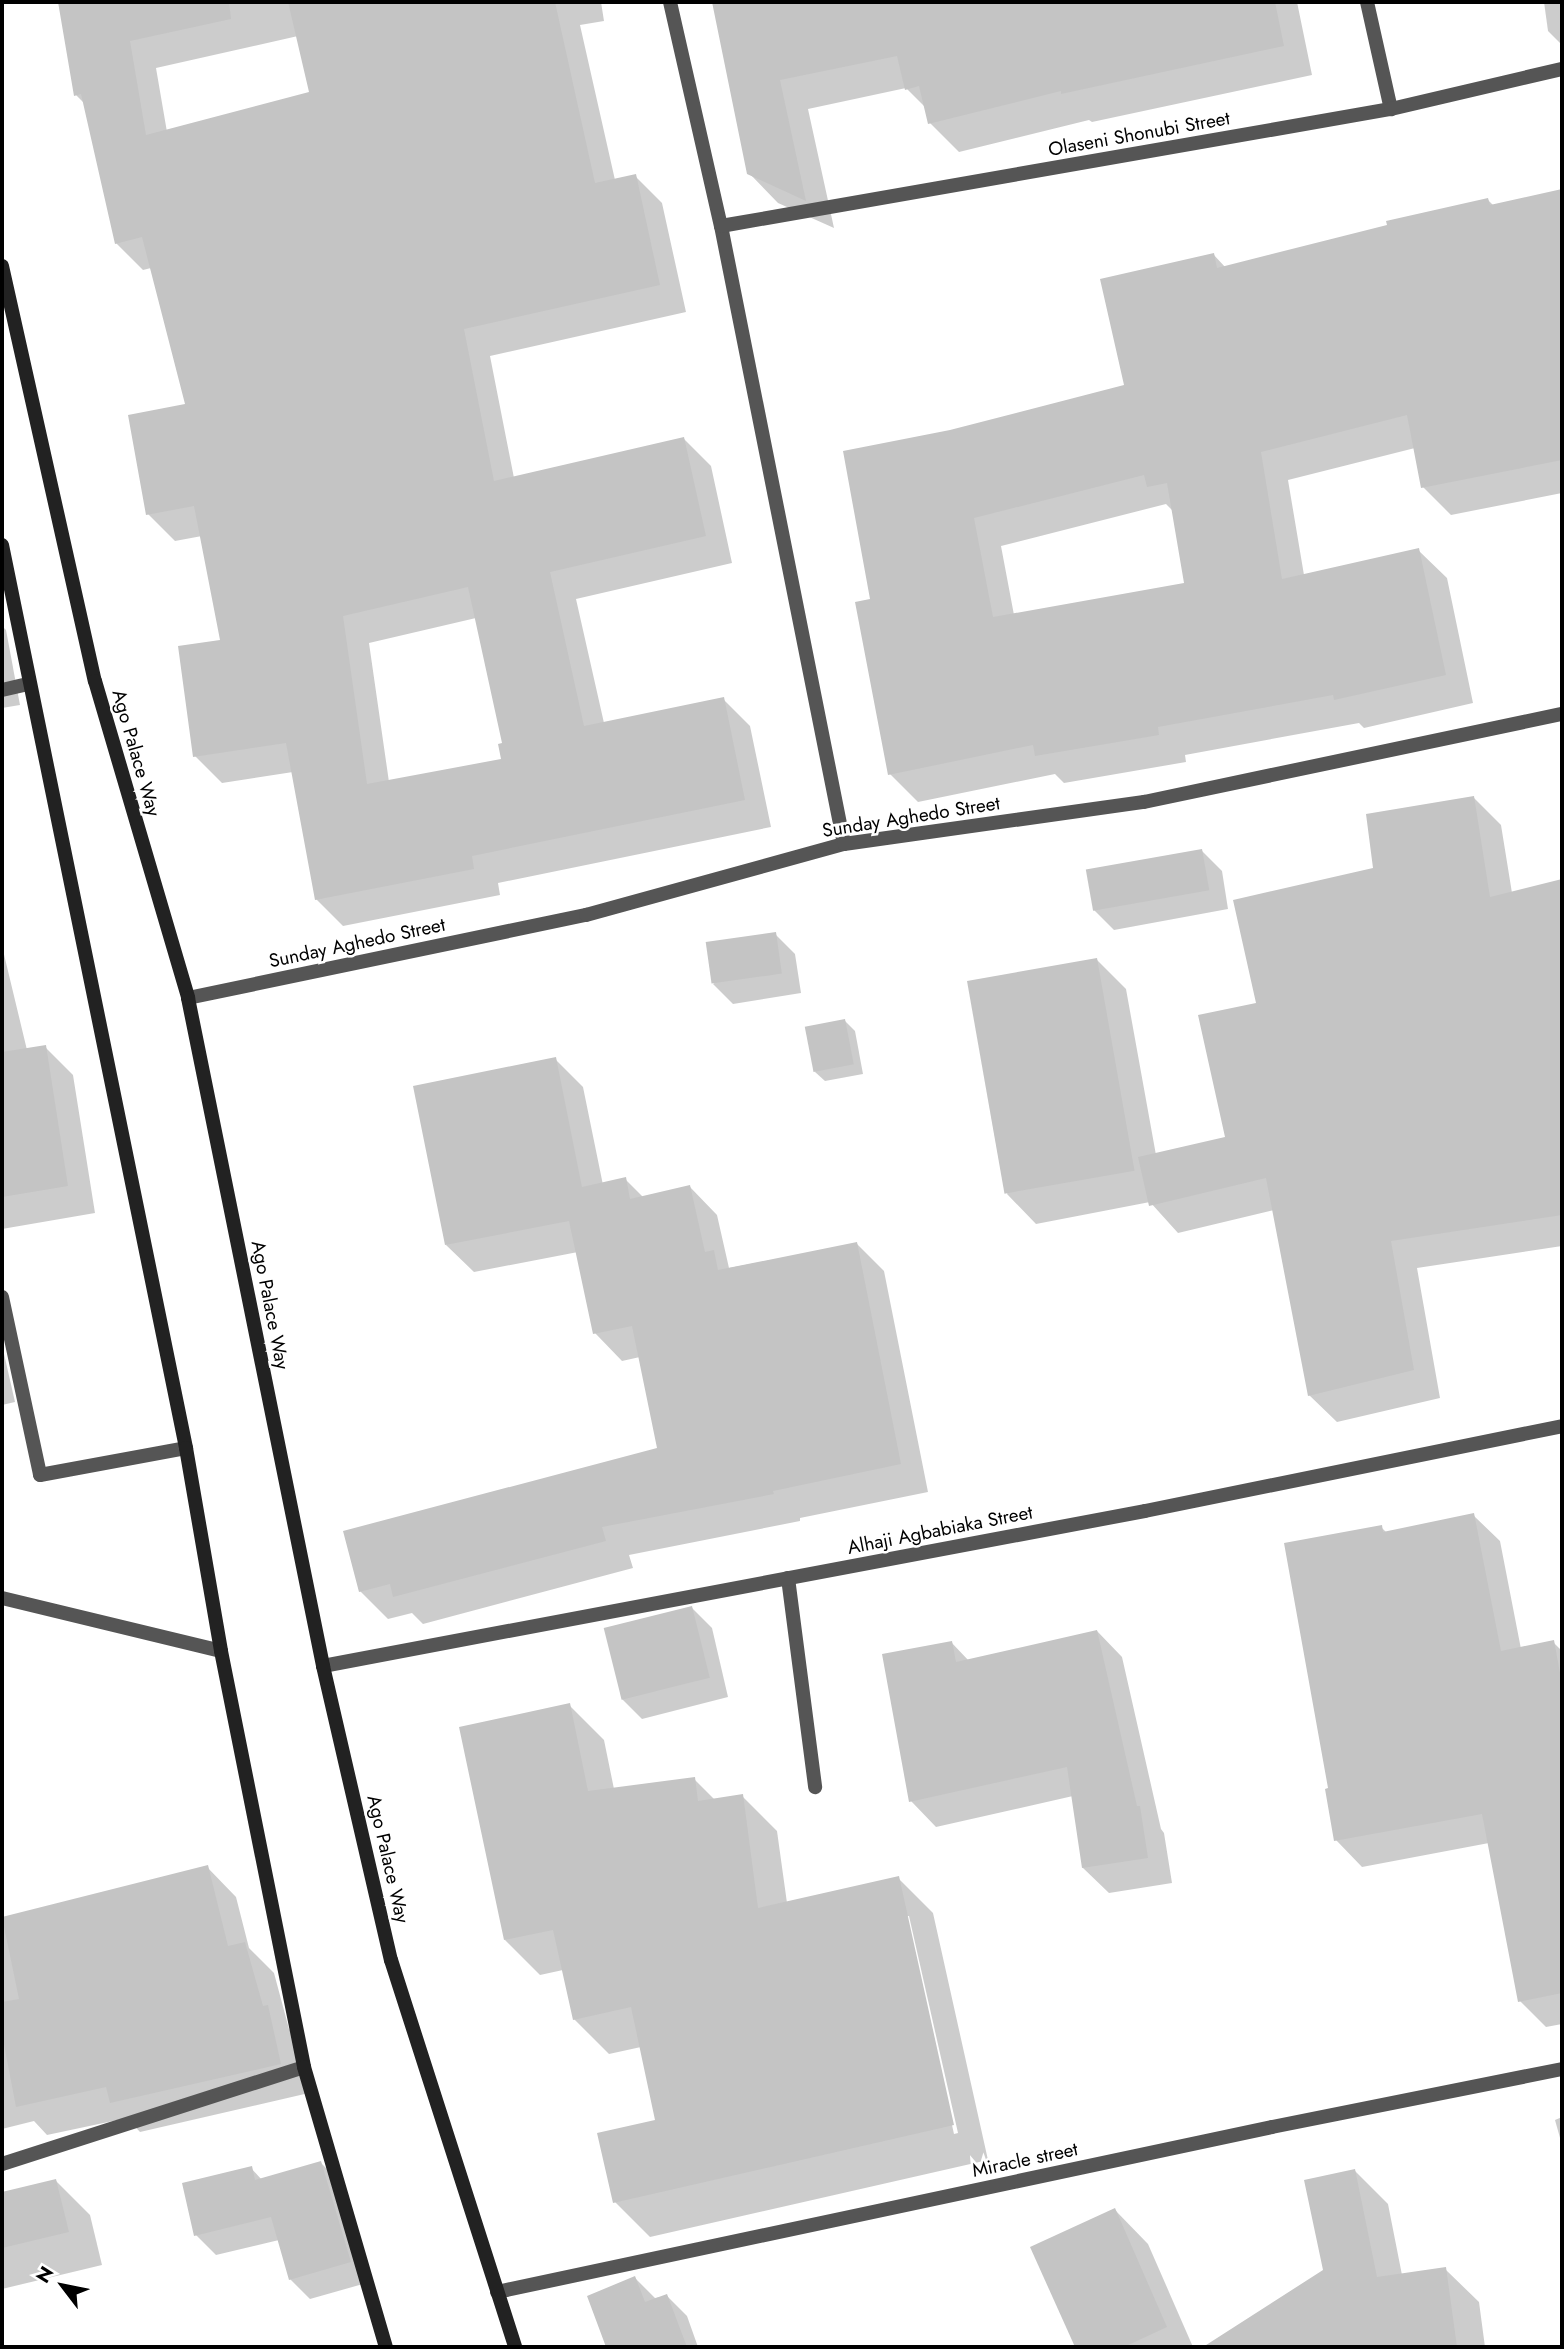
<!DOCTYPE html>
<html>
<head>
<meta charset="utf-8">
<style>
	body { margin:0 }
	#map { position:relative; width:1564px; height:2349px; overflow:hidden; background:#fff; font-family:Jost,sans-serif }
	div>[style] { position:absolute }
	.shadow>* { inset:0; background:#0003 }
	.building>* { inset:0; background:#c4c4c4; transform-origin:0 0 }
	.service>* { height:14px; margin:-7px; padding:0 7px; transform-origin:7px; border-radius:7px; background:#555 }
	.minor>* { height:14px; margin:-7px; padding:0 7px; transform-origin:7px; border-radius:7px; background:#555 }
	.secondary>* { height:14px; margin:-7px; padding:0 7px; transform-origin:7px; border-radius:7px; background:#222 }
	span { translate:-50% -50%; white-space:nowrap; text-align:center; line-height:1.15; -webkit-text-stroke:5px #fff; paint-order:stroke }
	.street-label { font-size:19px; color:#000 }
	.frame { position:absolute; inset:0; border:4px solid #000; pointer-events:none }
	.north { position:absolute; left:28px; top:2251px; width:70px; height:70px; -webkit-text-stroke:5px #fff; paint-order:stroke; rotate:302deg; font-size:19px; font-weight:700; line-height:28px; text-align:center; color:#000 }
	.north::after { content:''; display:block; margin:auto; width:24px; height:32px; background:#000; clip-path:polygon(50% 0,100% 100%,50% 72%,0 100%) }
</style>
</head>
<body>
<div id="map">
	<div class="shadow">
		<i style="clip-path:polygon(evenodd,60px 2px,601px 2px,604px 21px,580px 25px,615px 180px,635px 176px,662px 203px,686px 312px,490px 356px,514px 478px,684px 439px,711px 466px,732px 563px,576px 599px,604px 723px,723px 699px,750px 726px,771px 827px,498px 883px,500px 895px,343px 926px,316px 899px,293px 772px,222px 783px,195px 756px,222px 641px,202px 536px,175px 541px,148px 514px,187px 406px,151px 268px,143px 270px,116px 243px,85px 104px,76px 95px,60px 2px,298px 36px,311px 93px,167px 132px,156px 68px,298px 36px,60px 2px,476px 618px,504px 744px,503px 760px,389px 782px,369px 643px,476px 618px)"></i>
		<i style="clip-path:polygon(714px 2px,1297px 2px,1312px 75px,1092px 122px,1089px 120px,959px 152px,930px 123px,926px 108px,906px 88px,808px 109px,834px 228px,778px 203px,749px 173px)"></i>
		<i style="clip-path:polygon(1544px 2px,1562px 2px,1562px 45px,1548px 31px)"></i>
		<i style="clip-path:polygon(evenodd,1562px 191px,1562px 493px,1451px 515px,1423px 487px,1415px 448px,1288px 480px,1304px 575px,1418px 550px,1447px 578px,1473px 703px,1364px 728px,1359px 723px,1185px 755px,1186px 762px,1064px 783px,1055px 774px,918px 802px,890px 774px,872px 600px,950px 432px,1126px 387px,1213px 254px,1226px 268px,1488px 200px,1494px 206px,1562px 191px,1166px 504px,1174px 512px,1186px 584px,1014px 615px,1001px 546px,1166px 504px)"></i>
		<i style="clip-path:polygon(2px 626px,6px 630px,20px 705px,2px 708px)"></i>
		<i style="clip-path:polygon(1474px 798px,1501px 825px,1512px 893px,1562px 881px,1562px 1246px,1417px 1268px,1440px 1398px,1337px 1422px,1309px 1395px,1274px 1210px,1178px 1233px,1150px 1202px,1036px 1224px,1007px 1194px,1096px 959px,1126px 989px,1156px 1155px,1227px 1139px,1258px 1004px,1375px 869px)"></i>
		<i style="clip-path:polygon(1202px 851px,1222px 871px,1228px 909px,1114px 930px,1094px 910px)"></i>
		<i style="clip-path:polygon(775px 934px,795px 954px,801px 993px,733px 1004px,713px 984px)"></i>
		<i style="clip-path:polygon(2px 946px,27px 1050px,45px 1047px,73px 1075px,95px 1213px,2px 1229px)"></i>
		<i style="clip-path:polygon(845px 1021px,855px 1031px,863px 1074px,825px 1081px,815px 1072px)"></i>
		<i style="clip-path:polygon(555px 1059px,583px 1087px,603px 1185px,625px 1179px,644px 1198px,690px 1187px,717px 1215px,729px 1268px,857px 1244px,884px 1271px,928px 1492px,800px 1518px,800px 1521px,629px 1555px,633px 1568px,423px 1624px,412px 1613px,388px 1619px,360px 1591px,659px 1450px,640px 1357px,622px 1361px,595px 1333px,578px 1252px,474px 1272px,446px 1245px)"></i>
		<i style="clip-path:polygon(2px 1345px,15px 1402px,2px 1405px)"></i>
		<i style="clip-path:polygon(1473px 1515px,1500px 1541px,1521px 1649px,1553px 1642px,1562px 1651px,1562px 2024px,1546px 2027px,1520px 2001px,1489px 1843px,1362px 1867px,1336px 1840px,1330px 1789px,1381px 1527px,1387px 1533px)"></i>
		<i style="clip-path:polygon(692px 1608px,712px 1628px,728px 1697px,642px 1719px,622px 1699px)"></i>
		<i style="clip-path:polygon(1097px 1631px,1122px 1657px,1161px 1829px,1164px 1833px,1172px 1883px,1109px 1893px,1083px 1868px,1073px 1796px,936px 1827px,911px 1801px,951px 1642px,969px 1661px)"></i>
		<i style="clip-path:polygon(evenodd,569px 1705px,604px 1740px,614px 1789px,694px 1779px,715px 1800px,742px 1796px,777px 1831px,787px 1903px,898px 1878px,933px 1913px,988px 2160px,650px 2237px,615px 2202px,657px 2121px,641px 2047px,609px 2054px,574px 2019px,563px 1970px,540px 1975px,505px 1940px,569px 1705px,906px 1916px,909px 1916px,958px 2133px,954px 2134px,906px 1916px)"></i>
		<i style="clip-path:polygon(207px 1867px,236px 1897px,249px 1948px,274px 1973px,289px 2029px,297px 2036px,309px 2093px,140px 2132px,127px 2118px,47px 2135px,34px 2121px,2px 2129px,2px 1919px)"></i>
		<i style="clip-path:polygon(1562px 2117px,1562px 2145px,1555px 2120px)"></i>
		<i style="clip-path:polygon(321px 2163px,341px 2183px,370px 2282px,310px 2299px,290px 2279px,279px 2240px,216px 2255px,196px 2235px,251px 2168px,262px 2180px)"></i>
		<i style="clip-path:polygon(1355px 2171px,1388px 2204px,1402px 2275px,1445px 2269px,1479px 2302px,1485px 2347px,1206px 2347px,1325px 2271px)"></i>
		<i style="clip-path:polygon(56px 2181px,90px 2215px,102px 2265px,2px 2289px,2px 2194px)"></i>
		<i style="clip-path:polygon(1115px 2210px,1148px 2244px,1193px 2347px,1077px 2347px,1033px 2248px)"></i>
		<i style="clip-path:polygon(635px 2278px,655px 2298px,667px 2296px,687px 2316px,698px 2347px,608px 2347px,589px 2297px)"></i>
	</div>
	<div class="building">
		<i style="clip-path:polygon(evenodd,58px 2px,229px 2px,231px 19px,130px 41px,146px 135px,309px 92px,288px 2px,555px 2px,595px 183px,636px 174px,660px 285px,464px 329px,494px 481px,684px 437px,706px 536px,550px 572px,584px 726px,724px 697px,745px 800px,472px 856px,474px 869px,315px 900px,286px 743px,193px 757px,178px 646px,220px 640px,194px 506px,146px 515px,128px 415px,185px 404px,142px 237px,115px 244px,81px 94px,74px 96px,58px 2px,468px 587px,502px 743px,498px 744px,501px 759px,367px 784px,343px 616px,468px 587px)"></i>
		<i style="clip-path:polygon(712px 2px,1275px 2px,1284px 46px,1061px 94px,1061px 91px,928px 124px,919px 86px,905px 90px,897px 56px,780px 80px,806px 201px,747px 174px)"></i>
		<i style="clip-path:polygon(evenodd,1562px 189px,1562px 460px,1421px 488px,1407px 415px,1261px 452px,1282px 579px,1419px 548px,1446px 675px,1334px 700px,1333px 695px,1158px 727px,1159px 735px,1035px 756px,1033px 745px,888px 775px,855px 602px,870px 599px,843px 451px,950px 430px,1124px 385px,1100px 279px,1214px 253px,1217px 268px,1387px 225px,1386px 221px,1488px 198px,1490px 205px,1562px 189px,1144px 475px,1147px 487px,1167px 483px,1184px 583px,993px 617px,974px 518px,1144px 475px)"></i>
		<i style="clip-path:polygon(1474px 796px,1490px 897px,1562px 879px,1562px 1215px,1391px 1241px,1414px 1370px,1308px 1396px,1266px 1178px,1149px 1206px,1138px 1157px,1225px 1137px,1198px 1015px,1256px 1003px,1233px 900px,1373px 868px,1366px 814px)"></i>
		<i style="left:1202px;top:849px;width:42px;height:118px;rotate:80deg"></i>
		<i style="left:776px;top:932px;width:42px;height:71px;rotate:82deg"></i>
		<i style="left:1097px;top:958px;width:216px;height:132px;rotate:80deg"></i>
		<i style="left:845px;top:1019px;width:46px;height:41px;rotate:79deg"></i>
		<i style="clip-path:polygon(46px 1045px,68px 1186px,2px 1197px,2px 1052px)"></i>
		<i style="clip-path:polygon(556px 1057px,582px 1187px,626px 1177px,630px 1199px,690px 1185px,705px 1252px,714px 1250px,718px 1270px,857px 1242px,901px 1464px,773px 1491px,774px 1494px,602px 1527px,606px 1541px,393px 1597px,390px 1584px,359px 1592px,343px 1531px,657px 1448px,632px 1326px,593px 1334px,569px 1221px,445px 1245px,413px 1086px)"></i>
		<i style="clip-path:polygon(1474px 1513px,1501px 1651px,1554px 1640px,1562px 1684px,1562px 1993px,1518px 2002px,1482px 1814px,1334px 1841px,1325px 1789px,1328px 1788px,1284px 1543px,1382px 1525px,1383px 1532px)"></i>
		<i style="left:692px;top:1606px;width:74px;height:91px;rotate:76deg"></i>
		<i style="clip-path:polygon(1097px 1630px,1137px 1806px,1140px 1806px,1148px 1858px,1082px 1868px,1067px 1767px,909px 1802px,882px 1654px,952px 1641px,956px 1662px)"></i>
		<i style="clip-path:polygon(570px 1703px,588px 1791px,695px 1777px,698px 1801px,743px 1794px,758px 1908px,899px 1876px,954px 2125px,613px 2203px,597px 2133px,655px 2120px,631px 2007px,573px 2020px,553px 1930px,504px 1940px,459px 1727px)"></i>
		<i style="clip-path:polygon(208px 1865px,228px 1946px,245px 1942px,263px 2006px,268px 2005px,281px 2064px,110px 2103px,106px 2087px,16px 2107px,2px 2034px,2px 2002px,19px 1999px,2px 1917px)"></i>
		<i style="clip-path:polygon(321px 2161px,351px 2262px,289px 2280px,271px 2217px,194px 2236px,182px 2183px,252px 2166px,255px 2180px)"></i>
		<i style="clip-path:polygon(1355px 2169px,1377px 2277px,1446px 2267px,1457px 2347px,1203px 2347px,1323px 2270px,1304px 2180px)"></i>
		<i style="clip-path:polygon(56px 2179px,69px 2232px,2px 2248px,2px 2192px)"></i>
		<i style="clip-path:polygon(1115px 2208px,1167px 2327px,1124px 2347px,1075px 2347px,1030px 2247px)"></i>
		<i style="clip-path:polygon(635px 2276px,645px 2302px,667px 2294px,687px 2347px,606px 2347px,587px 2296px)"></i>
	</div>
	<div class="service">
		<i style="left:2px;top:1297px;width:182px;rotate:77.9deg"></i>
		<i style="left:40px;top:1475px;width:148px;rotate:-10.5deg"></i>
		<i style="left:788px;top:1578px;width:211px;rotate:82.6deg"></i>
	</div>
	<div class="minor">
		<i style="left:670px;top:2px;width:230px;rotate:77.2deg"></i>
		<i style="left:721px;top:226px;width:630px;rotate:78.74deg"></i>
		<i style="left:1367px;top:2px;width:110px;rotate:77.4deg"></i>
		<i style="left:721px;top:226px;width:680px;rotate:-9.91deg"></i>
		<i style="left:1391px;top:109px;width:176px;rotate:-13.2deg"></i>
		<i style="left:2px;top:690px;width:27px;rotate:-13deg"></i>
		<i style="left:188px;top:998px;width:407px;rotate:-11.8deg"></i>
		<i style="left:586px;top:915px;width:268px;rotate:-15.4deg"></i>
		<i style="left:844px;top:844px;width:303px;rotate:-8deg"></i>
		<i style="left:1144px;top:802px;width:427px;rotate:-11.9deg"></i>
		<i style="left:2px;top:1598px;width:225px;rotate:13.6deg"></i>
		<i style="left:323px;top:1666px;width:836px;rotate:-10.68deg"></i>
		<i style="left:1145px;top:1511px;width:426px;rotate:-11.5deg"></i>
		<i style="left:2px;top:2164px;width:317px;rotate:-17.8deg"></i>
		<i style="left:497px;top:2292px;width:792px;rotate:-12.02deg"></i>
		<i style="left:1272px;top:2127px;width:296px;rotate:-11.3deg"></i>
	</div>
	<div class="secondary">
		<i style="left:2px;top:266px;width:425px;rotate:77.4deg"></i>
		<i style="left:95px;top:681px;width:330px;rotate:73.6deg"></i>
		<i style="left:188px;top:998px;width:682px;rotate:78.57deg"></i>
		<i style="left:323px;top:1666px;width:302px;rotate:77deg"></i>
		<i style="left:391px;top:1960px;width:406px;rotate:72.2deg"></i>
		<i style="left:2px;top:545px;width:922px;rotate:78.48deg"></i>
		<i style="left:186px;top:1448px;width:206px;rotate:80.2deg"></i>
		<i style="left:221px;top:1651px;width:424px;rotate:78.7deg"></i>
		<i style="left:304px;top:2067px;width:292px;rotate:73.7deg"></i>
	</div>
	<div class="street-label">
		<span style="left:1139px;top:134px;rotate:-10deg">Olaseni Shonubi Street</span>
		<span style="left:136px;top:753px;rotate:74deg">Ago Palace Way</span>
		<span style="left:911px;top:817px;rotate:-9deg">Sunday Aghedo Street</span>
		<span style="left:357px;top:943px;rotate:-12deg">Sunday Aghedo Street</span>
		<span style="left:270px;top:1305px;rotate:79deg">Ago Palace Way</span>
		<span style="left:940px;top:1530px;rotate:-11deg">Alhaji Agbabiaka Street</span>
		<span style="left:388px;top:1859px;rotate:77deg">Ago Palace Way</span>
		<span style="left:1025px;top:2160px;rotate:-12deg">Miracle street</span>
	</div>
	<div class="frame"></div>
	<div class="north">N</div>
</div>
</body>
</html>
